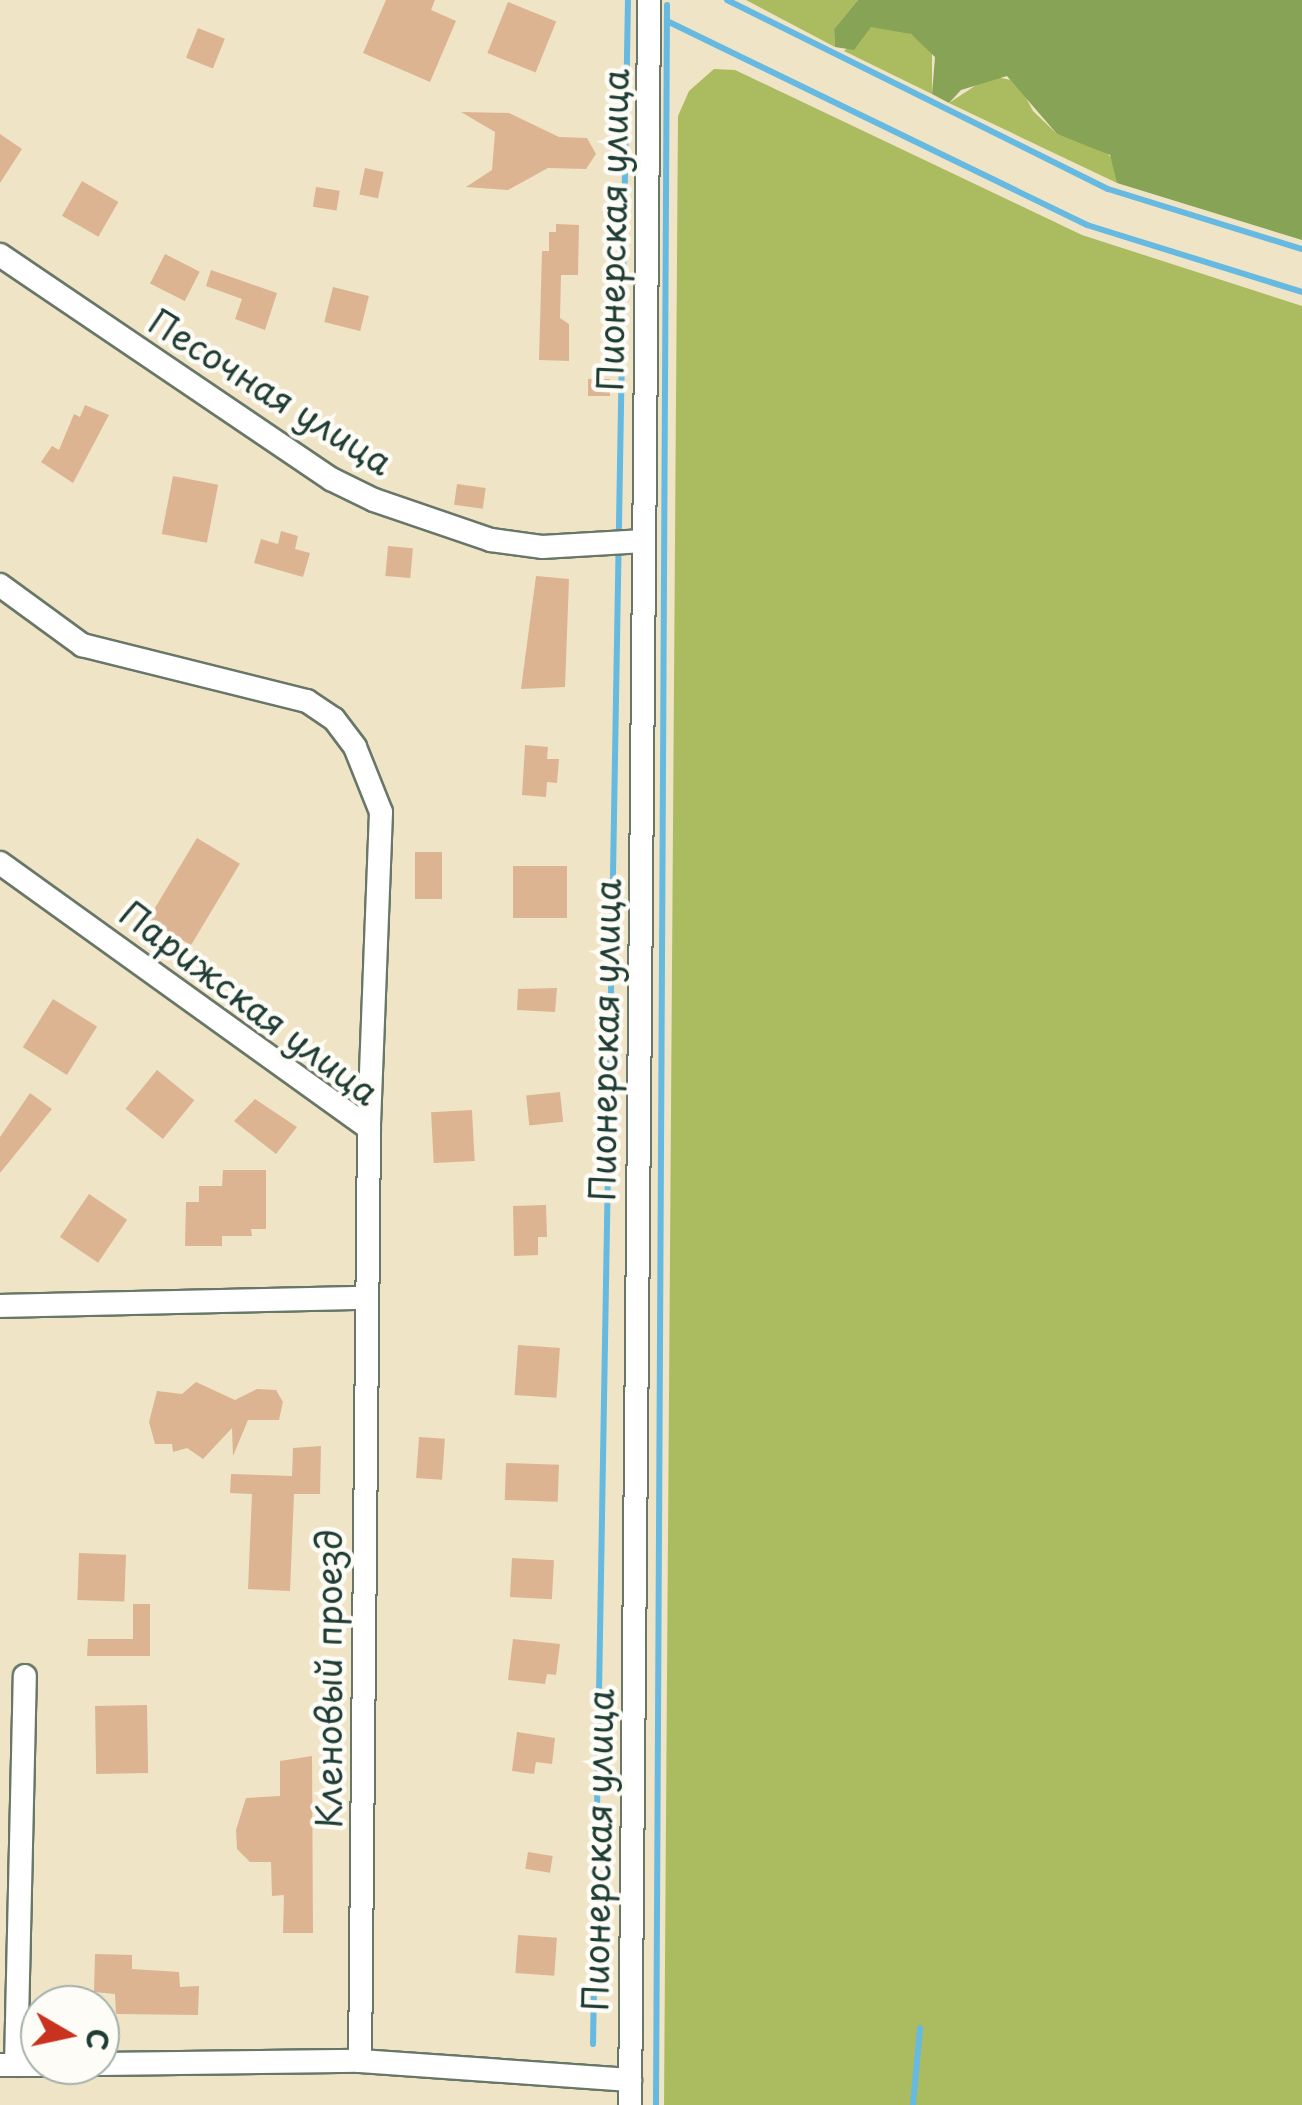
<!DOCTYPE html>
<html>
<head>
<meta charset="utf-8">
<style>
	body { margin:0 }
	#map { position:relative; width:1302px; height:2105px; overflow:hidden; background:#efe4c6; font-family:"Playpen Sans",sans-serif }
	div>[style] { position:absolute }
	.green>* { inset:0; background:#aabc5f }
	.forest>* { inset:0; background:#87a456 }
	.stream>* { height:6px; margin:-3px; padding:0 3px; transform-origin:3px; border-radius:3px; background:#66b9e1 }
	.building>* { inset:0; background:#ddb492; transform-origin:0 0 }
	.roads { filter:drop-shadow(2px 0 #687767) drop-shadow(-2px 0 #687767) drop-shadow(0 2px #687767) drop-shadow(0 -2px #687767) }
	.minor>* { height:22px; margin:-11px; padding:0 11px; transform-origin:11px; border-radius:11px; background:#fff }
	span { translate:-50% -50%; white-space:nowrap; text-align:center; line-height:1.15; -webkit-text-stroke:9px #fdfcf7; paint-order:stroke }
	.street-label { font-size:35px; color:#1f3d34 }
	.north { position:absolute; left:20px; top:1985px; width:100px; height:100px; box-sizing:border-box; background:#fdfcf7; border:2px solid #a4b0a9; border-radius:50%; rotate:99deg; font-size:28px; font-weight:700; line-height:40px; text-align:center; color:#1f3d34 }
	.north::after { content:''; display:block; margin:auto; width:35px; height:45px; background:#c8321e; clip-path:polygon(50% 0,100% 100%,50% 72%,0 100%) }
</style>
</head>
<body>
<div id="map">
	<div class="green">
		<i style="clip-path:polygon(746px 0,858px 0,834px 29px,835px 47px)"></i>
		<i style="clip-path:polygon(883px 25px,911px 34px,932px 51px,932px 94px,844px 51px,871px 27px)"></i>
		<i style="clip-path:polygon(714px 69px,735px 70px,1082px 235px,1302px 306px,1302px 2105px,664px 2105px,678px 116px,689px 91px)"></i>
		<i style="clip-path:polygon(990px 76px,1017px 81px,1033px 111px,1057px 134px,1104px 150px,1116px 163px,1117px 183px,949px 103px)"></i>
	</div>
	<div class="forest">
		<i style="clip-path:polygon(858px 0,1302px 0,1302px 240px,1117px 183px,1110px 155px,1057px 134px,1007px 76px,961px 90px,949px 103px,932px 94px,935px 57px,911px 34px,871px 27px,854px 50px,835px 47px,834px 29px)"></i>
	</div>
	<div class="stream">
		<i style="left:727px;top:0;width:425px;rotate:26.4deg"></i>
		<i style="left:1108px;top:189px;width:203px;rotate:17.2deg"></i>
		<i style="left:667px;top:21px;width:467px;rotate:25.9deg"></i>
		<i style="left:1087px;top:225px;width:225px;rotate:17.3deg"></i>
		<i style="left:593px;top:2044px;width:2044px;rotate:-89.02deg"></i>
		<i style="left:656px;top:2105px;width:2100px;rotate:-89.7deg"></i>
		<i style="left:913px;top:2105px;width:77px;rotate:-84.8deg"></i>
	</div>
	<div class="building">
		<i style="clip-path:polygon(386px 0,435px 0,431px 10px,456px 21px,430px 82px,363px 53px)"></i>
		<i style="left:508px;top:2px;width:52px;height:55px;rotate:22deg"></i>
		<i style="left:198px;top:28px;width:29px;height:32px;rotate:22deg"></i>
		<i style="clip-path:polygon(461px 112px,509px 113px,559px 137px,587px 138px,596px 154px,586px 169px,548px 168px,508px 190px,466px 187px,492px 170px,495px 132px)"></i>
		<i style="clip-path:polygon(0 134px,22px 149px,0 183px)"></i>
		<i style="left:365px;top:168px;width:19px;height:27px;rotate:12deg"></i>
		<i style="left:82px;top:181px;width:42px;height:40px;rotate:30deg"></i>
		<i style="left:316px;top:187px;width:24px;height:20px;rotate:9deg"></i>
		<i style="clip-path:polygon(556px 224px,579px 225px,578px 275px,561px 275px,560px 318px,569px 324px,569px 361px,539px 360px,542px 251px,549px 251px,549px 232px,556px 232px)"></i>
		<i style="left:165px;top:254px;width:39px;height:33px;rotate:27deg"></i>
		<i style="clip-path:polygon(211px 270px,277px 293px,265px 330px,235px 319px,242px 299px,206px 286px)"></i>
		<i style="left:333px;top:287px;width:37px;height:36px;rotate:14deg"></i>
		<i style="left:588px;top:379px;width:22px;height:17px"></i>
		<i style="clip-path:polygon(85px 405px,109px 415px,73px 483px,41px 462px,52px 446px,59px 450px,74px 414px,80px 417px)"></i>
		<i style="left:173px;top:476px;width:46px;height:59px;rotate:11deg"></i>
		<i style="left:457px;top:484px;width:29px;height:21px;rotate:8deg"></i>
		<i style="clip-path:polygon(281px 531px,298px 536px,295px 549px,310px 553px,303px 577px,254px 563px,261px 539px,278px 544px)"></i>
		<i style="left:388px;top:546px;width:25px;height:30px;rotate:5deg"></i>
		<i style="clip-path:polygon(536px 576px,569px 579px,565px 687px,521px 689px)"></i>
		<i style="clip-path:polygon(525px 745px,548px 747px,547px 759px,559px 759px,557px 783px,547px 782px,546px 797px,522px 795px)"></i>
		<i style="left:197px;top:838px;width:50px;height:95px;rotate:31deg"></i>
		<i style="left:415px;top:852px;width:27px;height:47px"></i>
		<i style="left:513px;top:866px;width:54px;height:52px"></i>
		<i style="clip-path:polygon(557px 988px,555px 1012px,517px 1010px,518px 989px)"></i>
		<i style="left:53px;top:999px;width:52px;height:57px;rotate:32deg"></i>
		<i style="left:157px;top:1070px;width:48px;height:50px;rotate:39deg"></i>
		<i style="left:560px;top:1092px;width:30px;height:34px;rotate:84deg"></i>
		<i style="clip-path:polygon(30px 1093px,52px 1109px,0 1173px,0 1137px)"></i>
		<i style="clip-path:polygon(255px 1099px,297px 1127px,276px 1154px,234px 1121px)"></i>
		<i style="left:472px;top:1110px;width:51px;height:41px;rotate:87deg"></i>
		<i style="clip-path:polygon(223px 1170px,266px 1170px,266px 1229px,251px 1229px,252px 1236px,222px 1236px,222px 1246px,185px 1246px,186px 1202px,199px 1202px,199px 1186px,222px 1186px)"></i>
		<i style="left:89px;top:1194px;width:46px;height:52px;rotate:34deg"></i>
		<i style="clip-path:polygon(546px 1205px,547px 1237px,538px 1237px,538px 1255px,514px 1256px,513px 1206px)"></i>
		<i style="left:518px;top:1345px;width:42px;height:50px;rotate:4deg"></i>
		<i style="clip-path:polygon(196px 1382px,235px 1400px,257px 1389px,276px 1390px,283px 1402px,279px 1420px,248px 1420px,233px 1456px,232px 1428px,203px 1459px,187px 1448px,173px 1452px,172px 1444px,155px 1444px,149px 1422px,157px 1391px,182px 1394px)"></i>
		<i style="left:419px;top:1437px;width:26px;height:41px;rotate:4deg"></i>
		<i style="clip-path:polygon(321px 1446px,320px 1494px,294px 1494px,290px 1591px,248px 1589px,252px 1494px,230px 1493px,231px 1474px,292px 1476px,293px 1448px)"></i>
		<i style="left:506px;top:1463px;width:53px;height:37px;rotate:2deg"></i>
		<i style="left:79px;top:1553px;width:47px;height:47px;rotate:2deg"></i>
		<i style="left:512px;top:1558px;width:42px;height:39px;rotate:3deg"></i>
		<i style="clip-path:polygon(133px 1604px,150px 1604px,150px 1656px,87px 1656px,88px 1639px,133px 1639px)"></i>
		<i style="clip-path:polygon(513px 1639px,560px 1644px,556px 1675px,547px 1674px,545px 1684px,508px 1680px)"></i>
		<i style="left:147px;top:1705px;width:68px;height:52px;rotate:89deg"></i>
		<i style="clip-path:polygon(517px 1732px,555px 1738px,552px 1764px,536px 1762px,534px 1774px,512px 1771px)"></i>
		<i style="clip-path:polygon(312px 1756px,313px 1933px,283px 1933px,284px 1895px,272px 1896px,271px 1862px,250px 1862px,237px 1849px,236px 1830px,246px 1798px,280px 1796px,280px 1761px)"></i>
		<i style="left:528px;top:1852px;width:25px;height:17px;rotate:9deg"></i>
		<i style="left:518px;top:1935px;width:39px;height:38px;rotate:4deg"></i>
		<i style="clip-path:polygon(95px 1954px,132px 1955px,132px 1969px,179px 1972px,180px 1987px,199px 1986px,198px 2015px,116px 2014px,115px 1994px,94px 1992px)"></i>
	</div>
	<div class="roads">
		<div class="minor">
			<i style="left:0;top:255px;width:400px;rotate:34.1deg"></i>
			<i style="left:331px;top:479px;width:48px;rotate:26deg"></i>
			<i style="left:374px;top:500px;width:124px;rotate:18.9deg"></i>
			<i style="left:491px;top:540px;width:51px;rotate:7.8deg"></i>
			<i style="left:542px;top:547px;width:102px;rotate:-3.4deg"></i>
			<i style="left:0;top:585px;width:102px;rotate:36.2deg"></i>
			<i style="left:82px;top:645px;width:232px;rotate:14deg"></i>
			<i style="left:307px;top:701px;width:32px;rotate:34deg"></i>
			<i style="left:334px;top:719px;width:35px;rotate:53deg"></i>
			<i style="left:355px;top:747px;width:70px;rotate:68.2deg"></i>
			<i style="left:381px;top:812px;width:316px;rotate:92.2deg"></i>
			<i style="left:369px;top:1128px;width:933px;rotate:90.55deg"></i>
			<i style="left:0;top:863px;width:454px;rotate:35.7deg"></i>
			<i style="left:0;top:1306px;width:366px;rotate:-1.3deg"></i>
			<i style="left:100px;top:2064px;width:260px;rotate:-0.7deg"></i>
			<i style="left:360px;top:2061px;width:271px;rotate:4deg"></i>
			<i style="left:0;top:2065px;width:40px"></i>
			<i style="left:16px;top:2065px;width:389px;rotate:-88.7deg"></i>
			<i style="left:630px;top:2105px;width:2105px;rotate:-89.48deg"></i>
		</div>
	</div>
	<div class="street-label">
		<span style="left:612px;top:230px;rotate:-89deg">Пионерская улица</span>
		<span style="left:271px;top:391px;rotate:32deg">Песочная улица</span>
		<span style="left:250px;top:1002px;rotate:37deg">Парижская улица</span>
		<span style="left:604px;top:1040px;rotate:-89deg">Пионерская улица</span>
		<span style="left:328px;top:1679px;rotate:-90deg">Кленовый проезд</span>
		<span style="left:597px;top:1850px;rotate:-89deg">Пионерская улица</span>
	</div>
	<div class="north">С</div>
</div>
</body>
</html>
